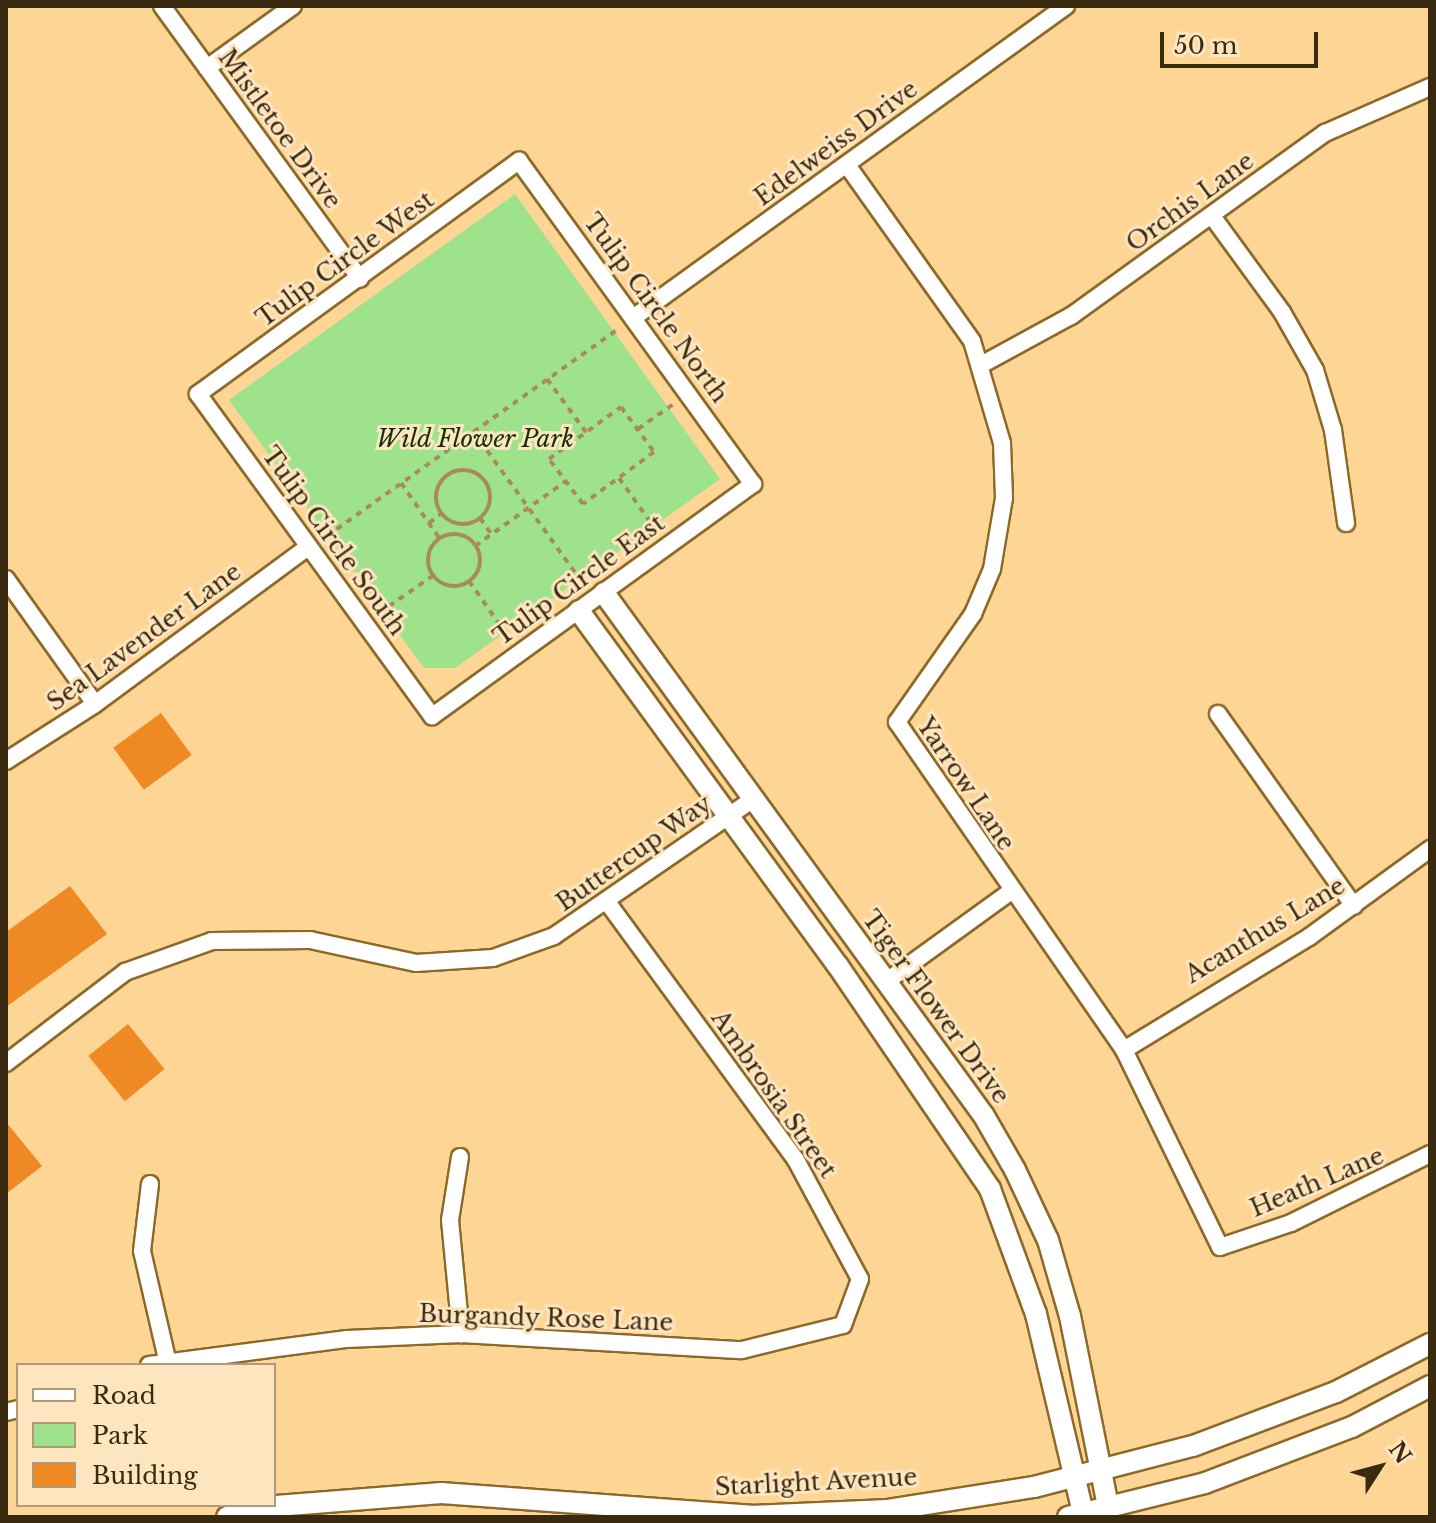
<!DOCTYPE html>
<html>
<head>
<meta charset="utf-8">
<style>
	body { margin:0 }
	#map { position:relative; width:1436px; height:1523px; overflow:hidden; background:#fdd595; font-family:"Libre Baskerville",serif }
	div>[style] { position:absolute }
	.green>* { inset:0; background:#9fe28c }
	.building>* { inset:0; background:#ef8923; transform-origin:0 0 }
	.path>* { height:4px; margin-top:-2px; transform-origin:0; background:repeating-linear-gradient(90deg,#a88b5b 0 6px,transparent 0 12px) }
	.path>.ring { margin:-2px; padding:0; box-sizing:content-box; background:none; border:4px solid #a88b5b; border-radius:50% }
	.roads { filter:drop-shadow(2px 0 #8d6929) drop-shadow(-2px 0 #8d6929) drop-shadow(0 2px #8d6929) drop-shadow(0 -2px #8d6929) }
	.minor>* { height:16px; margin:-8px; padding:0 8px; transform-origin:8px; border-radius:8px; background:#fff }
	.tertiary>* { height:20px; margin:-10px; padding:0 10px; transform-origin:10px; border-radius:10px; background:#fff }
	span { translate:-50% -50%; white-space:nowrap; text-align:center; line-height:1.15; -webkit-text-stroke:6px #fde5c0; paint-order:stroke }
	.street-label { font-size:24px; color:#3a2b10 }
	.park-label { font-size:24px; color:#133209; font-style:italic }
	.frame { position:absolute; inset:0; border:8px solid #3a2b10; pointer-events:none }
	.legend { position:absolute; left:16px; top:1363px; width:260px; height:144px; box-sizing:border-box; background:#fde5c0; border:2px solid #af9b7a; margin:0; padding:10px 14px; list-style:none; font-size:24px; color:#3a2b10 }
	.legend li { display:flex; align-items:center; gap:16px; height:40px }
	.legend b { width:40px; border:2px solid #af9b7a }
	.north { position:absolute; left:1340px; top:1427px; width:80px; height:80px; -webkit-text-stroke:6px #fde5c0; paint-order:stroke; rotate:54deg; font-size:22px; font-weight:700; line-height:32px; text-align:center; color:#3a2b10 }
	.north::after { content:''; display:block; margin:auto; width:28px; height:36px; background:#3a2b10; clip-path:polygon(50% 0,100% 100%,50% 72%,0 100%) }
	.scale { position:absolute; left:1160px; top:32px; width:158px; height:36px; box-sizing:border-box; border:4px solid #3a2b10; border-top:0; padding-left:10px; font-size:24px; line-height:28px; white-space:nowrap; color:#3a2b10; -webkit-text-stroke:6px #fde5c0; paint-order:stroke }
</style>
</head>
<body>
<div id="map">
	<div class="green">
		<i style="clip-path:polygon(515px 194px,720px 479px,455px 668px,424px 668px,229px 400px)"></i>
	</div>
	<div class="building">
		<i style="left:161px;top:713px;width:52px;height:59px;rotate:54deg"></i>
		<i style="clip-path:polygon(70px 886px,107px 934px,6px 1007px,6px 932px)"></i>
		<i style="left:128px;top:1024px;width:58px;height:51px;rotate:51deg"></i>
		<i style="clip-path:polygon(6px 1122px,42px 1166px,6px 1194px)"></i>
	</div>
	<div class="path">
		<i style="left:547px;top:379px;width:66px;rotate:53.7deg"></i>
		<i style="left:621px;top:407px;width:56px;rotate:53.7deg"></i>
		<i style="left:654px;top:452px;width:88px;rotate:143.8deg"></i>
		<i style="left:583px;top:504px;width:56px;rotate:-127.1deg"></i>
		<i style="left:549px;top:459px;width:89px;rotate:-35.8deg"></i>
		<i style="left:638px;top:429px;width:45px;rotate:-35.1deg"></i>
		<i style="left:473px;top:431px;width:190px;rotate:54.2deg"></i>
		<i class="ring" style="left:436px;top:470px;width:50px;height:50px"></i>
		<i style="left:619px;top:478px;width:60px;rotate:54.5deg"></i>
		<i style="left:401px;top:483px;width:68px;rotate:55.1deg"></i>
		<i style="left:480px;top:518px;width:21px;rotate:55deg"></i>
		<i style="left:429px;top:523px;width:16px;rotate:-38deg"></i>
		<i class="ring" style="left:428px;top:534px;width:48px;height:48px"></i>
		<i style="left:327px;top:536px;width:357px;rotate:-35.4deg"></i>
		<i style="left:475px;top:546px;width:112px;rotate:-35.5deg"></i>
		<i style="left:469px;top:581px;width:70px;rotate:54.9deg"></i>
		<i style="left:379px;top:613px;width:67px;rotate:-34.6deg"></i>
	</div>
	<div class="roads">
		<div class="minor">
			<i style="left:162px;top:6px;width:337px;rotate:54deg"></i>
			<i style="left:207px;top:68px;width:106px;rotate:-35.8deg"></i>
			<i style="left:519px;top:161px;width:399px;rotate:54.1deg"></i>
			<i style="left:753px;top:484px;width:396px;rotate:144.1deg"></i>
			<i style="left:432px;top:716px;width:398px;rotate:-126deg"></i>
			<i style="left:198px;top:394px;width:397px;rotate:-36deg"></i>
			<i style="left:847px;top:165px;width:216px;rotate:54.6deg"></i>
			<i style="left:972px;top:341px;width:106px;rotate:73.6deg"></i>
			<i style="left:1002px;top:443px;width:55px;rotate:87.9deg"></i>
			<i style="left:1004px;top:498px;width:72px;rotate:99.6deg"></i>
			<i style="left:992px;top:569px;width:49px;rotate:112.9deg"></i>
			<i style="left:973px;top:614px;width:132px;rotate:125.1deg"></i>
			<i style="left:897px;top:722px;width:399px;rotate:55.3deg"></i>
			<i style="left:1124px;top:1050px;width:219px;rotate:64deg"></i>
			<i style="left:1220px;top:1247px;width:75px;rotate:-18.7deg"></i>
			<i style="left:1291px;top:1223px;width:155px;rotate:-26.4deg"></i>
			<i style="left:1212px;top:216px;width:119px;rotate:53.9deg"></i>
			<i style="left:1282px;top:312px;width:67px;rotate:60.4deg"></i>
			<i style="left:1315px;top:370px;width:63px;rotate:73.3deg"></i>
			<i style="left:1333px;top:430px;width:94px;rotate:82deg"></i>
			<i style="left:633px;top:318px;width:534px;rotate:-35.77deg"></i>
			<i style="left:981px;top:365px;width:102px;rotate:-28.6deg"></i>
			<i style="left:1071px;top:316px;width:313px;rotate:-35.8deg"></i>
			<i style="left:1325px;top:133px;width:115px;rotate:-23.7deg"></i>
			<i style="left:6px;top:579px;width:153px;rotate:54.5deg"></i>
			<i style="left:1218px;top:714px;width:235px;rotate:54.7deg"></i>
			<i style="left:6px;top:761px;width:106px;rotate:-32.6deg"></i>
			<i style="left:95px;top:704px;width:265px;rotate:-36.4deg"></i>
			<i style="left:887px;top:981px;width:152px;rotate:-35.9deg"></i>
			<i style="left:1124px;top:1050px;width:217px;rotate:-31.4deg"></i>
			<i style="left:1309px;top:937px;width:150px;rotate:-36deg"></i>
			<i style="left:6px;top:1063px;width:150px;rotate:-37.4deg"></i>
			<i style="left:125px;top:972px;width:92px;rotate:-19.6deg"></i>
			<i style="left:212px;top:941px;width:98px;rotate:-0.6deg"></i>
			<i style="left:310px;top:940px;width:108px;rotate:12.2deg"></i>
			<i style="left:416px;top:963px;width:77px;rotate:-3.7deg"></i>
			<i style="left:493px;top:958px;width:65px;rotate:-19.8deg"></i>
			<i style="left:554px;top:936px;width:242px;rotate:-34.5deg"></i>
			<i style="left:460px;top:1157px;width:64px;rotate:99deg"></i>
			<i style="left:450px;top:1220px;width:115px;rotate:84.5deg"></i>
			<i style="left:150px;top:1184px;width:67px;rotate:96.8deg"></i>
			<i style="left:142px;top:1251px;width:111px;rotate:77deg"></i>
			<i style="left:149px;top:1365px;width:200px;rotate:-7.5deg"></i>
			<i style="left:347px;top:1339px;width:114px;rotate:-2.5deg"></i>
			<i style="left:461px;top:1334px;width:281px;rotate:3.3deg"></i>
			<i style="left:742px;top:1350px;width:104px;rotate:-13.9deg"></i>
			<i style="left:843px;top:1325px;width:49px;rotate:-69.7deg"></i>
			<i style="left:860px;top:1279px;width:135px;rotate:-118.3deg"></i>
			<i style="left:796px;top:1160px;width:318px;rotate:-126.2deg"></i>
			<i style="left:6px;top:1412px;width:12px;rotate:-14deg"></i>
		</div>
		<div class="tertiary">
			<i style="left:604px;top:593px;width:646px;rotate:54deg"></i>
			<i style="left:984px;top:1116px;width:62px;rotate:60.1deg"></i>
			<i style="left:1015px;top:1170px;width:77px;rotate:64.8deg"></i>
			<i style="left:1048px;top:1240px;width:79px;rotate:73.9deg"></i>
			<i style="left:1070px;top:1316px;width:194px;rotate:78.7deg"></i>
			<i style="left:579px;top:611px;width:439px;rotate:53.9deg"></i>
			<i style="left:838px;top:966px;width:270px;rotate:55.7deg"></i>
			<i style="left:990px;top:1189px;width:133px;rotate:69.8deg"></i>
			<i style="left:1036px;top:1314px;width:204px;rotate:76.7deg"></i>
			<i style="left:227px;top:1517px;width:50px;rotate:-12.7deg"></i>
			<i style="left:276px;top:1506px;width:166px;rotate:-4.5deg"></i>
			<i style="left:441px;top:1493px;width:311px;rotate:4.2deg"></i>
			<i style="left:751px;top:1516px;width:137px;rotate:-2.5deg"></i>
			<i style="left:888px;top:1510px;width:148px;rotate:-9deg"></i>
			<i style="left:1034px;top:1487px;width:164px;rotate:-14.5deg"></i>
			<i style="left:1193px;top:1446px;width:153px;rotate:-20.7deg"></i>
			<i style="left:1336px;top:1392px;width:106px;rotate:-27.1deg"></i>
			<i style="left:1068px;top:1517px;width:141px;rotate:-13.9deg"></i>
			<i style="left:1205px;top:1483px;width:157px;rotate:-20.9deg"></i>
			<i style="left:1352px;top:1427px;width:88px;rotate:-27.7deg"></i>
		</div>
	</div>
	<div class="street-label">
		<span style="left:280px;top:129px;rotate:54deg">Mistletoe Drive</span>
		<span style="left:836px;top:143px;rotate:-36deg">Edelweiss Drive</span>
		<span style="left:1190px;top:202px;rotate:-36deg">Orchis Lane</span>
		<span style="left:345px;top:259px;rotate:-36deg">Tulip Circle West</span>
		<span style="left:656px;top:308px;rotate:54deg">Tulip Circle North</span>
		<span style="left:334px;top:541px;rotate:54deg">Tulip Circle South</span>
		<span style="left:579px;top:580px;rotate:-36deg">Tulip Circle East</span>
		<span style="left:144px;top:637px;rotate:-36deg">Sea Lavender Lane</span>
		<span style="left:966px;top:784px;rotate:56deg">Yarrow Lane</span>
		<span style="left:634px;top:853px;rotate:-35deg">Buttercup Way</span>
		<span style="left:1265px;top:930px;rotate:-31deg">Acanthus Lane</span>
		<span style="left:936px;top:1007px;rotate:54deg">Tiger Flower Drive</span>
		<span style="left:774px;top:1094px;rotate:55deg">Ambrosia Street</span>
		<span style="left:1317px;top:1182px;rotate:-23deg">Heath Lane</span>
		<span style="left:546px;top:1318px;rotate:2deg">Burgandy Rose Lane</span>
		<span style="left:816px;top:1482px;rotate:-3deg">Starlight Avenue</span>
	</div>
	<div class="park-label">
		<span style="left:475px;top:439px">Wild Flower Park</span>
	</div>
	<div class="frame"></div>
	<ul class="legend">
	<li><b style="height:10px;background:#fff"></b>Road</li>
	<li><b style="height:22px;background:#9fe28c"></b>Park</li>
	<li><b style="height:22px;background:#ef8923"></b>Building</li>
	</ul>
	<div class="north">N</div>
	<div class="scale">50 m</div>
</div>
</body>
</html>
